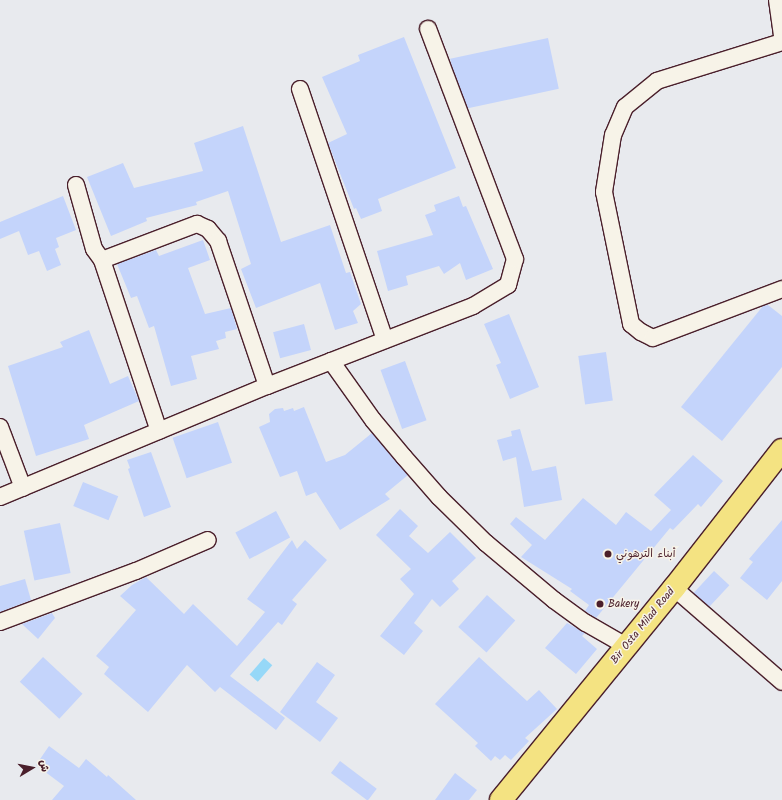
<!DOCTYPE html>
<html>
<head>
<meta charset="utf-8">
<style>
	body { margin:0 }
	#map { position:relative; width:782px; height:800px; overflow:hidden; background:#e8eaee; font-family:Kalam,"Playpen Sans Arabic",sans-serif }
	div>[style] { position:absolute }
	.water>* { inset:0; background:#96d8f8; transform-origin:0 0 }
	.building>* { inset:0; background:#c4d4fb; transform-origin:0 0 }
	.roads { filter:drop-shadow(1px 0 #4a1f2b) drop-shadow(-1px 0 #4a1f2b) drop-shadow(0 1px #4a1f2b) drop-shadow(0 -1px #4a1f2b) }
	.street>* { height:16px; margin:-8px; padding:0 8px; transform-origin:8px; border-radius:8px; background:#f7f3e8 }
	.primary>* { height:22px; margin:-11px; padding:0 11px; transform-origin:11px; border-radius:11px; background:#f4e382 }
	.dots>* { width:11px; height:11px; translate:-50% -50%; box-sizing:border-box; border:2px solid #f7f3e8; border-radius:50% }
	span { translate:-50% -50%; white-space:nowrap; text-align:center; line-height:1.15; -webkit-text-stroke:3px #f7f3e8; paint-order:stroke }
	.poi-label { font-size:11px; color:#4a1f2b }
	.left { translate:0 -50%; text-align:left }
	.street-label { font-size:11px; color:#4a1f2b }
	.north { position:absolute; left:12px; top:748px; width:40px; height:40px; -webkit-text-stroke:3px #f7f3e8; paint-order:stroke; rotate:80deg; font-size:11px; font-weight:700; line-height:16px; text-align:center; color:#4a1f2b }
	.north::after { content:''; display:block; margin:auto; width:14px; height:18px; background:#4a1f2b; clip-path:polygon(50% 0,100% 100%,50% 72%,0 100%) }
</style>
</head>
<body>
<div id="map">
	<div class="water">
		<i style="left:264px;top:658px;width:11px;height:22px;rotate:41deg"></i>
	</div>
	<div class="building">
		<i style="clip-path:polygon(404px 37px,456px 168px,378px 199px,382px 211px,361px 219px,356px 208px,354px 209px,328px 143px,347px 134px,322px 77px,360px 61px,358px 55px)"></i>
		<i style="left:548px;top:38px;width:52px;height:100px;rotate:78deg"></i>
		<i style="clip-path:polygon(243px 126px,281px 242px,330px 225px,346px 273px,350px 272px,361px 304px,353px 311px,358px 323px,335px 330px,320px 283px,256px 308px,241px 269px,251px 264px,228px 191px,196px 202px,197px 205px,146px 218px,147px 221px,111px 236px,87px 177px,123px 163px,134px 188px,203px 171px,194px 143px)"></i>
		<i style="clip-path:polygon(63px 196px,76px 230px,56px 238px,59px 247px,55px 249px,61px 265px,47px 271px,39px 251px,28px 255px,19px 231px,0 239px,0 222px)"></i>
		<i style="clip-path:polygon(459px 196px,463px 207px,466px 206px,493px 269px,466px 280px,460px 263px,444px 274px,439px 266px,406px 276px,408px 285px,388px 291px,377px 251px,433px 235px,425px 215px,436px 211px,434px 205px)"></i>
		<i style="clip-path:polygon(203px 240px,210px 260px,188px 268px,205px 314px,231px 308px,237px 329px,225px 332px,226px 338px,216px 341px,219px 349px,191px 356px,197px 379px,171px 386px,154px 326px,149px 328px,137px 296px,131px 298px,117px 264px,156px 250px,159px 256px)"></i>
		<i style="clip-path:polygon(768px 305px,782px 316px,782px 367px,722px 441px,681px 407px,763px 306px)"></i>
		<i style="clip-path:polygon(509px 314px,539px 387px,510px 399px,496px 365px,501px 363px,484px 324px)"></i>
		<i style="left:304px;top:324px;width:27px;height:32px;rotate:75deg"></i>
		<i style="clip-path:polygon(89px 330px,110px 384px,128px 376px,139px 401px,84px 425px,89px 439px,36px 456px,8px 366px,63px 347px,60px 342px)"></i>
		<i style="left:606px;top:352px;width:49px;height:28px;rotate:82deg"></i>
		<i style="left:405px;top:361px;width:63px;height:26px;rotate:70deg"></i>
		<i style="clip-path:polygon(304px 407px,326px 462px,345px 455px,372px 433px,408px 475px,385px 494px,390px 499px,340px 530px,316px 492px,306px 496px,297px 471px,280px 477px,259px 427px,270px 422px,269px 414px,275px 409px,283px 408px,284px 411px,293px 408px,294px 411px)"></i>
		<i style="left:218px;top:422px;width:43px;height:48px;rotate:71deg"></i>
		<i style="clip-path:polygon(520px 429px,532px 471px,556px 466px,562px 500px,524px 507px,516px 457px,503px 461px,497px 440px,512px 436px,511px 431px)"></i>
		<i style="clip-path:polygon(151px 452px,171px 507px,144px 517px,128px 469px,130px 468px,127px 460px)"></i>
		<i style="clip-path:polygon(693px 455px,723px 481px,701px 507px,698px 504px,673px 530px,670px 528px,596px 618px,585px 611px,589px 605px,570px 591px,572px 589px,521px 557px,532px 545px,510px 524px,516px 517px,545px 540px,583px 498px,616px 525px,626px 512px,651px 531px,671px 510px,654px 495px)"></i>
		<i style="left:83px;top:482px;width:38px;height:26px;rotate:22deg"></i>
		<i style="clip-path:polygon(400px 509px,418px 526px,409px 536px,428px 553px,450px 532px,476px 558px,452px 581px,459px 589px,440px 607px,432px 599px,414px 623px,423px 631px,404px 655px,380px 636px,414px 594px,400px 579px,411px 569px,376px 535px)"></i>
		<i style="left:276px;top:511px;width:30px;height:46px;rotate:62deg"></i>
		<i style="clip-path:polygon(782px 520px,782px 581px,767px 600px,740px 578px,753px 562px,749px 559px)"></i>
		<i style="left:60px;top:523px;width:51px;height:37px;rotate:78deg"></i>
		<i style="clip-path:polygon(292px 540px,297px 549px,305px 540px,327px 560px,292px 600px,297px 604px,282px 625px,278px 622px,230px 676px,285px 718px,276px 730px,220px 687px,215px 692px,187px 665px,148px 712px,104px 674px,109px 667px,96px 656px,136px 610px,120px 596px,132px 585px,146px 577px,184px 614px,193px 604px,237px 646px,265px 612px,247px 599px)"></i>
		<i style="left:714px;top:571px;width:21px;height:30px;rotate:43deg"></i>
		<i style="clip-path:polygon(25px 579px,31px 600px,0 612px,0 586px)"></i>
		<i style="left:487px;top:595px;width:38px;height:43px;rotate:42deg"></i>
		<i style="clip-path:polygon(52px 613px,55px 618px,38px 639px,22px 624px)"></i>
		<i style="clip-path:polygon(567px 623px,585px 633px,582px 636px,597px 649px,576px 674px,545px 648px)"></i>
		<i style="left:43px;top:657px;width:54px;height:34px;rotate:43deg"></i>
		<i style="clip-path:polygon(479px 657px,527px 701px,539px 690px,557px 709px,525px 738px,529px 741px,511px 760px,505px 755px,500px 760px,495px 756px,491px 761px,475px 746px,478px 743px,435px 704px)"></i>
		<i style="clip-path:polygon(317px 662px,335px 675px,316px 702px,338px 718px,320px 742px,280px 712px)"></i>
		<i style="clip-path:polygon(49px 746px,79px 768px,86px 759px,107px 777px,108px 775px,136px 800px,52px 800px,64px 786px,36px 765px)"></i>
		<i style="left:340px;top:761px;width:46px;height:15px;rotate:37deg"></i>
		<i style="clip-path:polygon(455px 773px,477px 790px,469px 800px,435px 800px)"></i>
	</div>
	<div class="roads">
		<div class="street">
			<i style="left:777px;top:0;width:36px;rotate:82deg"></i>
			<i style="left:782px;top:42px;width:131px;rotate:162.7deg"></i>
			<i style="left:657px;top:81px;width:41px;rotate:140.9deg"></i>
			<i style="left:625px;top:107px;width:30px;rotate:113deg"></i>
			<i style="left:613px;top:135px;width:58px;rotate:99deg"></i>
			<i style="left:604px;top:192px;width:135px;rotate:78.4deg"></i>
			<i style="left:631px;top:324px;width:13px;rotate:39deg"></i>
			<i style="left:641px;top:332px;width:13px;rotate:27deg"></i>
			<i style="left:653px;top:338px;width:138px;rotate:-20.8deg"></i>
			<i style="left:300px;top:89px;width:265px;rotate:71.3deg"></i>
			<i style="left:76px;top:185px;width:66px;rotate:74.3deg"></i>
			<i style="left:94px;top:249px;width:14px;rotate:54deg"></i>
			<i style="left:102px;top:260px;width:102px;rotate:-20.8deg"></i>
			<i style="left:197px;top:224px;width:12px;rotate:24deg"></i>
			<i style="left:208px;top:229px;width:16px;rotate:50deg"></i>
			<i style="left:218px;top:241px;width:153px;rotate:71.3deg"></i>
			<i style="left:102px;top:260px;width:180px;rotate:71.6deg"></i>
			<i style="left:331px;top:361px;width:72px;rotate:54.6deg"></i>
			<i style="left:373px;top:420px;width:48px;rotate:50deg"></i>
			<i style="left:404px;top:457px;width:53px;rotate:48.8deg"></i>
			<i style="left:439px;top:497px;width:66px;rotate:44.4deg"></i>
			<i style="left:486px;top:543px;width:89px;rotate:40deg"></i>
			<i style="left:554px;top:600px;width:39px;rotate:36deg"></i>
			<i style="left:586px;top:623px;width:46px;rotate:29.9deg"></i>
			<i style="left:0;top:427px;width:65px;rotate:69.3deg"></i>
			<i style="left:0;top:497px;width:289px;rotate:-22.6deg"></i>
			<i style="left:267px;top:386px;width:221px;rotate:-21.2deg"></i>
			<i style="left:473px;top:306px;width:41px;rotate:-31deg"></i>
			<i style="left:508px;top:285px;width:27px;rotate:-75deg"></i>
			<i style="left:515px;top:259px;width:246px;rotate:-110.7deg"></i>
			<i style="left:674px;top:588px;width:143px;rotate:41deg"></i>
			<i style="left:0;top:622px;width:145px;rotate:-20.6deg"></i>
			<i style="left:136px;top:571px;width:78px;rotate:-23.3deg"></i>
		</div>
		<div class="primary">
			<i style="left:501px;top:800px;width:274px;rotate:-50.8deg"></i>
			<i style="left:674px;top:588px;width:175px;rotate:-52deg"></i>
		</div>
	</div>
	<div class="dots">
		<i style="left:608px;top:554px;background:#4a1f2b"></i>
		<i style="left:600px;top:604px;background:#4a1f2b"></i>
	</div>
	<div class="poi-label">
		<span class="left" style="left:616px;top:554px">أبناء الترهوني</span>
		<span class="left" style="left:608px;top:604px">Bakery</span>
	</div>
	<div class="street-label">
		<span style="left:643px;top:626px;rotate:-51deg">Bir Osta Milad Road</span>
	</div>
	<div class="north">ش</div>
</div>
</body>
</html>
